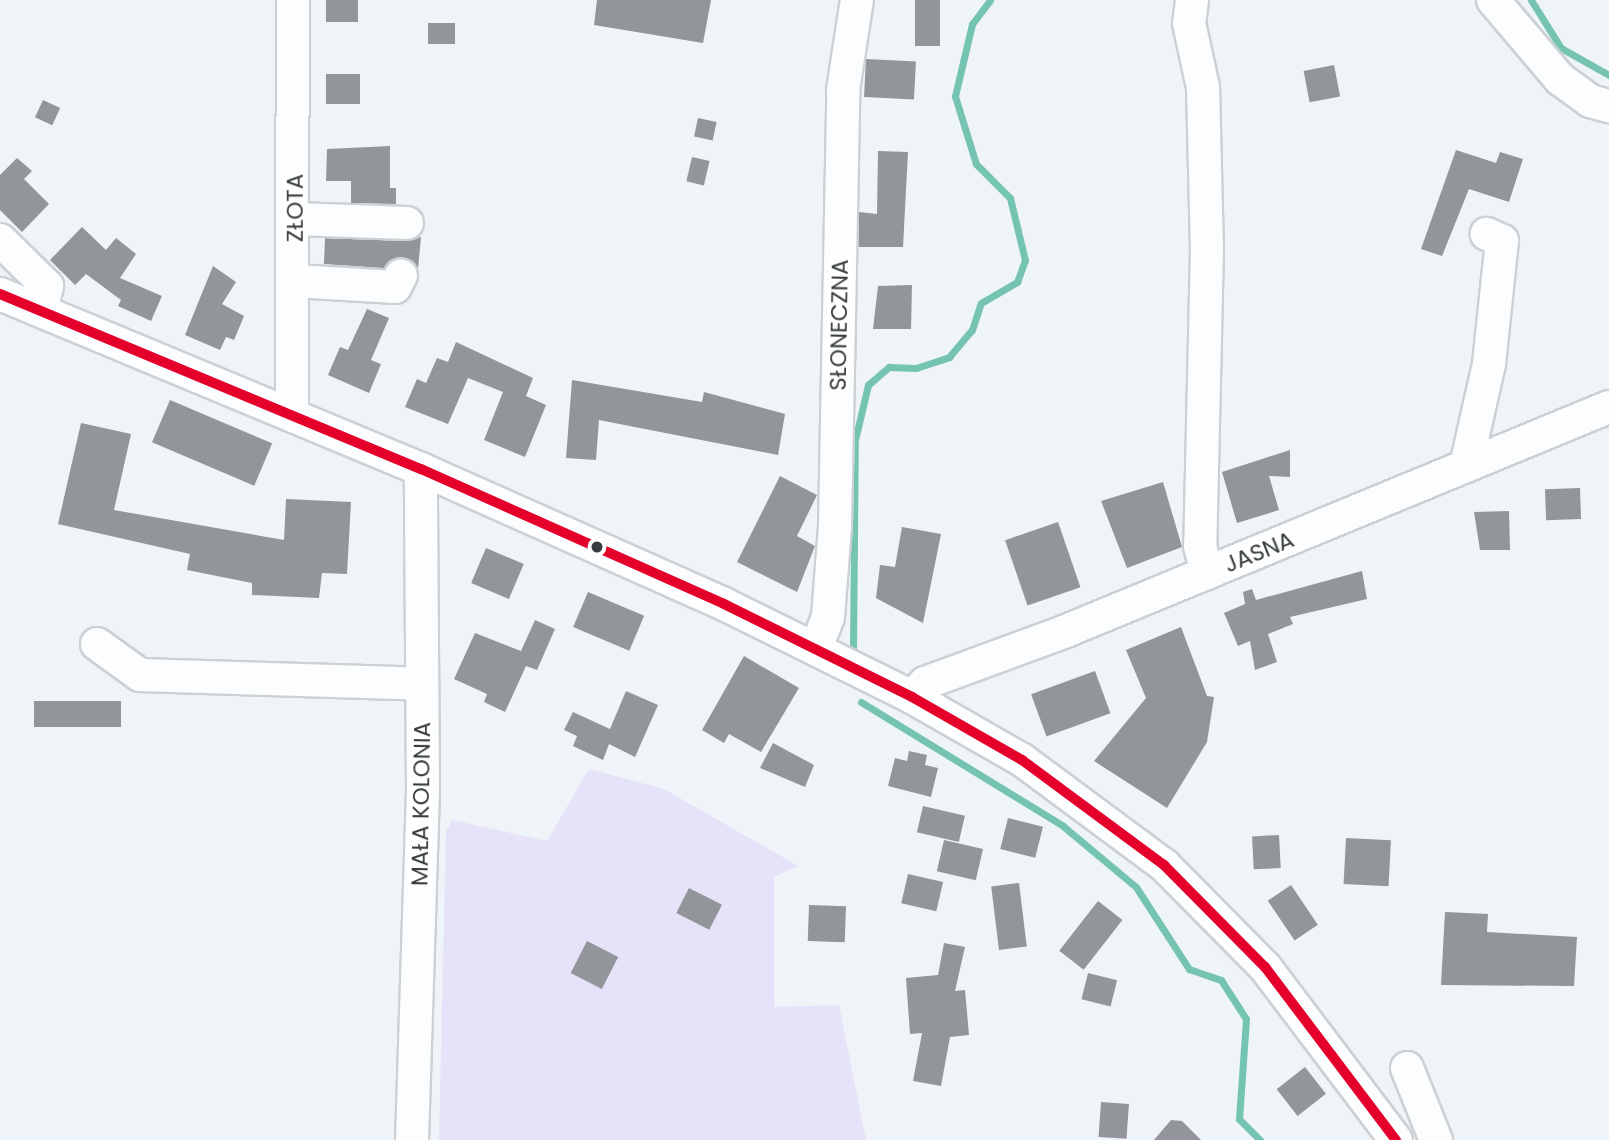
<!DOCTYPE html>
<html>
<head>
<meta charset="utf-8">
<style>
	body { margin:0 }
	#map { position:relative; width:1609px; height:1140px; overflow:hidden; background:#eef4f8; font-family:Poppins,sans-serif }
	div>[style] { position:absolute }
	.green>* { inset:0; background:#e6e2f9 }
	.stream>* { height:7px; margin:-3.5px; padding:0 3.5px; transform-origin:3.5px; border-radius:3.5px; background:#74c4b1 }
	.building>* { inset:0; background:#929599; transform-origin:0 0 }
	.roads { filter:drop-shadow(2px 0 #ccd1d4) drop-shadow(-2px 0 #ccd1d4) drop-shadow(0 2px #ccd1d4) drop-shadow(0 -2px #ccd1d4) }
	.minor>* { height:32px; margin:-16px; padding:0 16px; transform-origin:16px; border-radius:16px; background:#fcfdfe }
	.bus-1>* { height:10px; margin:-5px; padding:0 5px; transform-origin:5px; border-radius:5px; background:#e4002b }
	.dots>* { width:19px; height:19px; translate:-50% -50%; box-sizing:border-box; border:4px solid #fff; border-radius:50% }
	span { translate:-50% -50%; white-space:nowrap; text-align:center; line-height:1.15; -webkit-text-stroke:7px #fff; paint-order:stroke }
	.street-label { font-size:23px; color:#373c3f }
</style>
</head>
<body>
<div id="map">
	<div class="green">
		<i style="clip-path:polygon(589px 769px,664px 789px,798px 866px,774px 877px,774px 1007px,839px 1005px,866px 1140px,439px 1140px,446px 832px,452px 820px,547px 841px)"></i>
	</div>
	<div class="stream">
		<i style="left:1531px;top:0;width:57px;rotate:58deg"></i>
		<i style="left:1561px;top:48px;width:55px;rotate:29.4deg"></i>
		<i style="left:853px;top:650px;width:210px;rotate:-89.5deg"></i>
		<i style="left:855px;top:440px;width:57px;rotate:-76.7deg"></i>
		<i style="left:868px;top:385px;width:28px;rotate:-41deg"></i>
		<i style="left:889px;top:367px;width:27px;rotate:2deg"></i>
		<i style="left:916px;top:368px;width:35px;rotate:-18deg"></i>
		<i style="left:949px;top:357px;width:35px;rotate:-50deg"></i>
		<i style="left:972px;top:330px;width:28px;rotate:-72deg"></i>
		<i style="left:981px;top:303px;width:42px;rotate:-30.3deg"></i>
		<i style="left:1017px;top:282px;width:23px;rotate:-70deg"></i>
		<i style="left:1025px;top:260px;width:64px;rotate:-103.6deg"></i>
		<i style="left:1010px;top:198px;width:48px;rotate:-135deg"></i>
		<i style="left:976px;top:164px;width:71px;rotate:-107.2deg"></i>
		<i style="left:955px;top:96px;width:74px;rotate:-76.7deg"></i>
		<i style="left:972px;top:24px;width:30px;rotate:-53deg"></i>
		<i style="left:861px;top:702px;width:237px;rotate:31.5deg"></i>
		<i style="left:1063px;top:826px;width:95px;rotate:39.9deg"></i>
		<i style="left:1136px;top:887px;width:98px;rotate:57.1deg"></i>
		<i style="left:1189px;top:969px;width:34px;rotate:19deg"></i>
		<i style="left:1221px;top:980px;width:46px;rotate:57.3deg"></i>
		<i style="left:1246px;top:1019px;width:100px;rotate:94deg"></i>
		<i style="left:1239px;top:1119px;width:30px;rotate:45deg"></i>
	</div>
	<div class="building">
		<i style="left:326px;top:0;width:32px;height:22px"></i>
		<i style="clip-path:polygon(597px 0,711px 0,703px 43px,594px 25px)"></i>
		<i style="left:915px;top:0;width:25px;height:46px"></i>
		<i style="left:455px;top:23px;width:21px;height:27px;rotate:90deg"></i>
		<i style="left:866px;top:59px;width:50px;height:38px;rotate:3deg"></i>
		<i style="left:1334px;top:65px;width:32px;height:31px;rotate:79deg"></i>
		<i style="left:326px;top:74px;width:34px;height:30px"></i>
		<i style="left:43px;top:100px;width:19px;height:19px;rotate:25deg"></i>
		<i style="left:698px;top:118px;width:19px;height:19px;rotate:12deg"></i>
		<i style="clip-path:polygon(390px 146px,390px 188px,396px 188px,396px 204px,351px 203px,351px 181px,326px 181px,327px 149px)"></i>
		<i style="clip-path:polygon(1456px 150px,1496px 163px,1500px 152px,1523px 159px,1509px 202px,1469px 189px,1442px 256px,1421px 249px)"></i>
		<i style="clip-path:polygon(878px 151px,908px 152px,903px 247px,858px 247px,859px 212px,877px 214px)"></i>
		<i style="left:692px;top:157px;width:18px;height:25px;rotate:13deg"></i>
		<i style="clip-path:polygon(17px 158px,32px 171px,24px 179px,49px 204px,22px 232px,0 210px,0 175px)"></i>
		<i style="clip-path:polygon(82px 227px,106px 250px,116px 238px,136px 254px,120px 278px,162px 296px,151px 321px,118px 306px,121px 300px,86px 274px,75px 285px,50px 260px)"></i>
		<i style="clip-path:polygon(421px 237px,418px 269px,401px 257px,384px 268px,324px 264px,325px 238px,406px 241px)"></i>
		<i style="clip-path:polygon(213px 266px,236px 282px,222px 304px,244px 316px,234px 340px,226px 337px,220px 350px,185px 335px)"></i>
		<i style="clip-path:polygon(912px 285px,911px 329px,873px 329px,878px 286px)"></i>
		<i style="clip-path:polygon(367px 309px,389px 318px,371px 360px,381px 364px,369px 393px,328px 375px,340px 347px,348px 350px)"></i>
		<i style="clip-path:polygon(456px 342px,533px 378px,526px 396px,546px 405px,525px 457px,484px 440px,503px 392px,468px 378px,448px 424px,405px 407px,417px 379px,426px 383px,437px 358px,448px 362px)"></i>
		<i style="clip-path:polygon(572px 380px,702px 402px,704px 392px,785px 414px,778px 455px,599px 420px,596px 460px,566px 458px)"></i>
		<i style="left:170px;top:400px;width:111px;height:46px;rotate:23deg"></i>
		<i style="clip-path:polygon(81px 423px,131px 434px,114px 510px,284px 540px,286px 499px,351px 502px,347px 574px,322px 573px,319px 598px,252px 595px,252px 583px,187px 570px,190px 554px,58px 524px)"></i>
		<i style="clip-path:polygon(1290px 450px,1290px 477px,1269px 476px,1279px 510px,1237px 523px,1222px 472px)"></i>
		<i style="clip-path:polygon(780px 476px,817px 495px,797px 536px,815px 546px,797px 592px,737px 562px)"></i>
		<i style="clip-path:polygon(1163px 482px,1182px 547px,1127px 568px,1101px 501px)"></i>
		<i style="left:1580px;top:488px;width:31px;height:35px;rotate:88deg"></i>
		<i style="clip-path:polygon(1509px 511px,1510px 550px,1480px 550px,1474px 512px)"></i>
		<i style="left:1058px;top:522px;width:69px;height:56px;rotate:71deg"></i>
		<i style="clip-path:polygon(902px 527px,941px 534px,923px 623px,876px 598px,880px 565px,895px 567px)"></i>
		<i style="left:486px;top:548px;width:41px;height:38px;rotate:23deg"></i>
		<i style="clip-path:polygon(1362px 571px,1367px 599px,1290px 617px,1293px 624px,1268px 634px,1277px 662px,1255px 670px,1250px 641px,1238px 646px,1224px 613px,1245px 604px,1243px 592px,1252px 589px,1256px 600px)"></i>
		<i style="left:588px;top:592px;width:61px;height:38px;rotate:23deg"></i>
		<i style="clip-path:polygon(535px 620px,555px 629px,537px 670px,526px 666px,505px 712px,484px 702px,487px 694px,454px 679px,475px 633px,521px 651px)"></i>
		<i style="clip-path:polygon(1181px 627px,1207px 696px,1214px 697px,1207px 742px,1167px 808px,1094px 761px,1146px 698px,1126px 650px)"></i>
		<i style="clip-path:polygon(744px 656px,799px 688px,761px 752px,729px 734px,724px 743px,702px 730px)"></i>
		<i style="left:1095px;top:671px;width:45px;height:68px;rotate:70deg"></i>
		<i style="clip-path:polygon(626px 691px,658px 705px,635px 757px,609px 744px,603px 760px,573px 746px,577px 736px,564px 730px,573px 712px,610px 729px)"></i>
		<i style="left:34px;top:701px;width:87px;height:26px"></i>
		<i style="clip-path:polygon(773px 743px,814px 765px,805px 787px,760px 768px)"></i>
		<i style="clip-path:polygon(909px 751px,927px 755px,925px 765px,938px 768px,931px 797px,888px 786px,895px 758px,907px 761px)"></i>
		<i style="left:923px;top:806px;width:43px;height:27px;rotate:13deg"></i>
		<i style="left:1008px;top:818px;width:36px;height:32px;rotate:14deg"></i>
		<i style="left:1279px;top:835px;width:33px;height:27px;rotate:87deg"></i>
		<i style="left:1346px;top:838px;width:45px;height:46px;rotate:3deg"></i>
		<i style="left:944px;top:840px;width:40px;height:32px;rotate:13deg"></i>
		<i style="left:908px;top:874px;width:36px;height:30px;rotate:13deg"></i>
		<i style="left:1019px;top:883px;width:64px;height:28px;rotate:83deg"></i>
		<i style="left:1291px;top:885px;width:48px;height:28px;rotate:56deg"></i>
		<i style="left:689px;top:888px;width:37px;height:28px;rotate:27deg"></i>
		<i style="left:1098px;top:901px;width:31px;height:63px;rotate:38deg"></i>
		<i style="left:809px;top:905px;width:37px;height:36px;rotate:2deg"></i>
		<i style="clip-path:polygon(1445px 912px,1488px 914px,1487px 932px,1577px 937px,1574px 986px,1441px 985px)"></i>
		<i style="left:587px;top:941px;width:35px;height:36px;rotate:27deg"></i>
		<i style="clip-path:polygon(944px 943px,965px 947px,955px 991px,965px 990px,969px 1035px,950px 1037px,941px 1086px,913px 1081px,922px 1033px,910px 1034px,906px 978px,938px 975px)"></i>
		<i style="left:1088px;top:973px;width:30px;height:27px;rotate:14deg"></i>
		<i style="left:1305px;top:1067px;width:34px;height:36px;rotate:52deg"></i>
		<i style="left:1101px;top:1102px;width:28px;height:35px;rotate:4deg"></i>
		<i style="clip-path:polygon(1171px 1120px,1182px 1121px,1201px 1140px,1154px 1140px)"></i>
	</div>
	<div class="roads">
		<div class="minor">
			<i style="left:1192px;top:0;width:23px;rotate:97deg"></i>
			<i style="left:1189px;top:23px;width:66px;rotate:77.7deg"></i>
			<i style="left:1203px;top:87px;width:161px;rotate:88.6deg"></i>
			<i style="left:1207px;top:248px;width:298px;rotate:91.3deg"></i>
			<i style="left:1200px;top:546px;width:28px;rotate:75deg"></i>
			<i style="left:1493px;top:0;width:104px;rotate:49.7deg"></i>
			<i style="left:1560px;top:79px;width:37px;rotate:36deg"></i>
			<i style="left:1590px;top:101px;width:20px;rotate:15deg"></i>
			<i style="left:295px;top:219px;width:112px;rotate:2deg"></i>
			<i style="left:0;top:240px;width:66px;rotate:44.4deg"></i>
			<i style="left:47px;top:286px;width:25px;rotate:104deg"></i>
			<i style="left:295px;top:281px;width:100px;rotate:3.4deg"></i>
			<i style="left:395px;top:287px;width:13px;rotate:-63deg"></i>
			<i style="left:0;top:294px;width:456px;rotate:22.6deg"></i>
			<i style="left:421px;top:469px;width:332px;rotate:24deg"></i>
			<i style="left:724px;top:604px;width:210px;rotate:26.3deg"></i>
			<i style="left:912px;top:697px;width:127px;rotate:29.8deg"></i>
			<i style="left:1022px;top:760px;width:177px;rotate:36.5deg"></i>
			<i style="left:1164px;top:865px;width:144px;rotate:45.3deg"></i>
			<i style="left:1265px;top:967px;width:217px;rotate:52.9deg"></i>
			<i style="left:292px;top:415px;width:415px;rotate:-89.9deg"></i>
			<i style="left:1466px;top:466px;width:105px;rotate:-77.3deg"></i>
			<i style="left:1489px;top:364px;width:124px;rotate:-84deg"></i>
			<i style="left:1502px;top:241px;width:17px;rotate:-155deg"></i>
			<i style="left:97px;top:644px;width:53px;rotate:35.8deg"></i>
			<i style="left:140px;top:675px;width:282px;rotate:1.8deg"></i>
			<i style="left:816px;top:648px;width:33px;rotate:-69deg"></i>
			<i style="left:828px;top:617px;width:91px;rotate:-85.6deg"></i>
			<i style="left:835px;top:526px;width:436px;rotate:-88.9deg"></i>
			<i style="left:843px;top:90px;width:91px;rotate:-81.2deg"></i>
			<i style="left:912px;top:697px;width:19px;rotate:-47deg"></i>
			<i style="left:925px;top:683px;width:150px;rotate:-20.2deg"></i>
			<i style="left:1066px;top:631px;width:587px;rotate:-22.42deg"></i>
			<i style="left:1407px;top:1068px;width:78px;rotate:68.1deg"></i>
			<i style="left:412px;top:1140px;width:352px;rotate:-88.2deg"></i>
			<i style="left:423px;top:788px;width:319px;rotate:-90.4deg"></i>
		</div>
	</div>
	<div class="bus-1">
		<i style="left:0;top:294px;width:456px;rotate:22.6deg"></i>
		<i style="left:421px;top:469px;width:332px;rotate:24deg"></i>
		<i style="left:724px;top:604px;width:210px;rotate:26.3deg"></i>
		<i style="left:912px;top:697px;width:127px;rotate:29.8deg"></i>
		<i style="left:1022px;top:760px;width:177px;rotate:36.5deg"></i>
		<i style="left:1164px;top:865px;width:144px;rotate:45.3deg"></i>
		<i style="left:1265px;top:967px;width:217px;rotate:52.9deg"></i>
	</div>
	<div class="dots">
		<i style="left:597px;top:547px;background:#373c3f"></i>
	</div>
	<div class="street-label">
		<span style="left:295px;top:208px;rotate:-90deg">ZŁOTA</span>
		<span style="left:839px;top:325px;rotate:-89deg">SŁONECZNA</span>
		<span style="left:1259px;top:552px;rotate:-22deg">JASNA</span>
		<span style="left:421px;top:804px;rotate:-89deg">MAŁA KOLONIA</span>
	</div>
</div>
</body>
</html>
